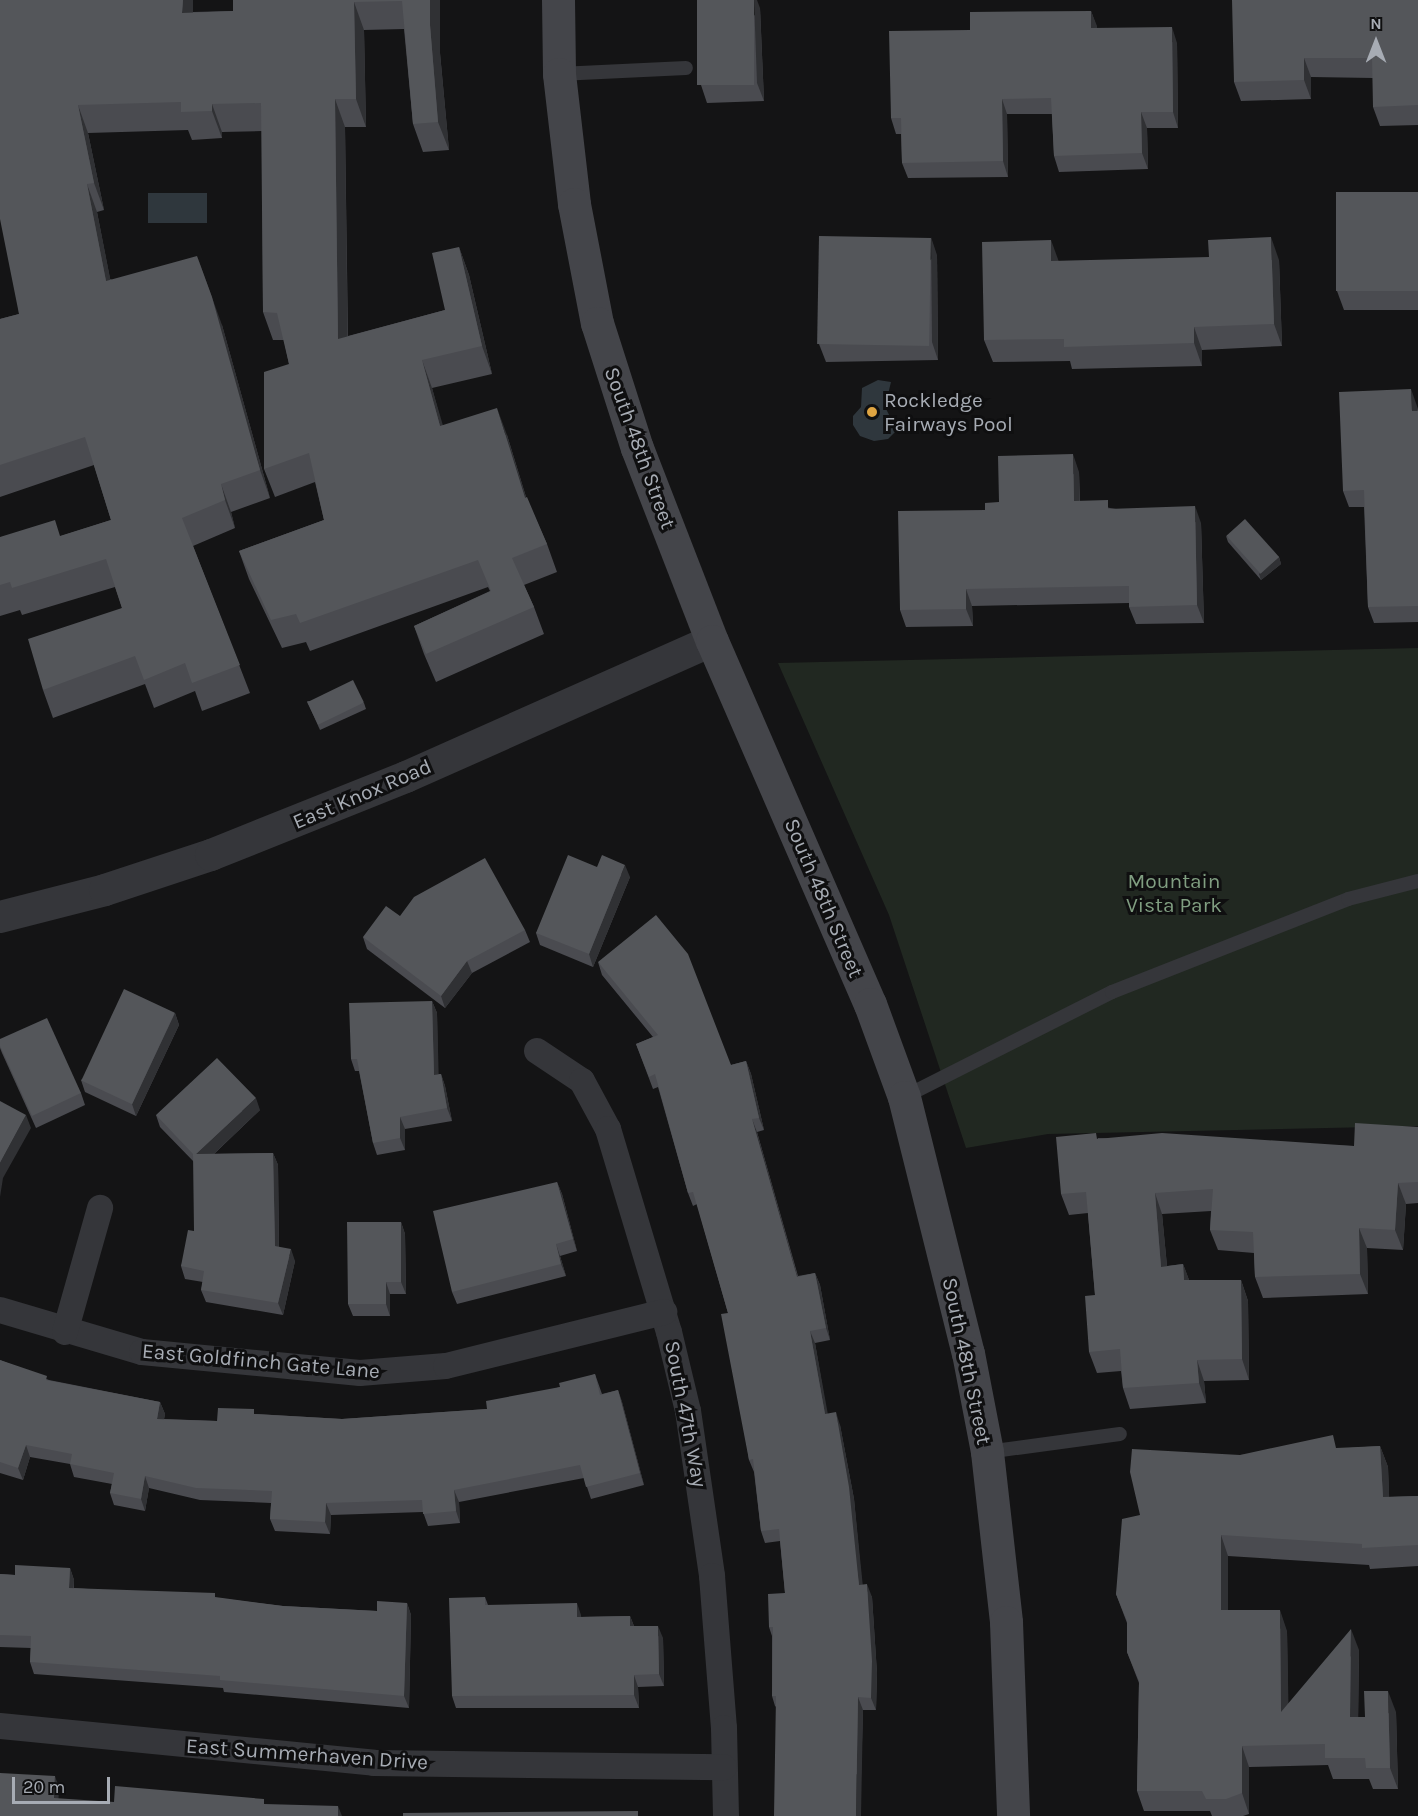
<!DOCTYPE html>
<html>
<head>
<meta charset="utf-8">
<style>
	body { margin:0 }
	#map { position:relative; width:1418px; height:1816px; overflow:hidden; background:#141415; font-family:Karla,sans-serif }
	div>[style] { position:absolute }
	.green>* { inset:0; background:#212821 }
	.water>* { inset:0; background:#2f373d; transform-origin:0 0 }
	.service>* { height:14px; margin:-7px; padding:0 7px; transform-origin:7px; border-radius:7px; background:#35363a }
	.minor>* { height:26px; margin:-13px; padding:0 13px; transform-origin:13px; border-radius:13px; background:#35363a }
	.tertiary>* { height:32px; margin:-16px; padding:0 16px; transform-origin:16px; border-radius:16px; background:#35363a }
	.secondary>* { height:33px; margin:-16.5px; padding:0 16.5px; transform-origin:16.5px; border-radius:16.5px; background:#44454a }
	.wall>* { inset:0; background:#4a4b50 }
	.shaded-wall>* { inset:0; background:#303134 }
	.building>* { inset:0; background:#54565a; transform-origin:0 0 }
	.dots>* { width:16px; height:16px; translate:-50% -50%; box-sizing:border-box; border:3px solid #0f0f10; border-radius:50% }
	span { translate:-50% -50%; white-space:nowrap; text-align:center; line-height:1.15; -webkit-text-stroke:6px #0f0f10; paint-order:stroke }
	.poi-label { font-size:21px; color:#a7acb4 }
	.left { translate:0 -50%; text-align:left }
	.street-label { font-size:21px; color:#a7acb4 }
	.park-label { font-size:21px; color:#809e81 }
	.north { position:absolute; left:1346px; top:12px; width:60px; height:60px; -webkit-text-stroke:4px #0f0f10; paint-order:stroke; rotate:0deg; font-size:16px; font-weight:700; line-height:24px; text-align:center; color:#a7acb4 }
	.north::after { content:''; display:block; margin:auto; width:21px; height:27px; background:#a7acb4; clip-path:polygon(50% 0,100% 100%,50% 72%,0 100%) }
	.scale { position:absolute; left:12px; top:1777px; width:98px; height:27px; box-sizing:border-box; border:3px solid #a7acb4; border-top:0; padding-left:8px; font-size:18px; line-height:21px; white-space:nowrap; color:#a7acb4; -webkit-text-stroke:4px #0f0f10; paint-order:stroke }
</style>
</head>
<body>
<div id="map">
	<div class="green">
		<i style="clip-path:polygon(1418px 648px,1418px 1126px,1048px 1134px,966px 1148px,889px 915px,778px 663px)"></i>
	</div>
	<div class="water">
		<i style="left:207px;top:193px;width:30px;height:59px;rotate:90deg"></i>
		<i style="clip-path:polygon(878px 380px,891px 382px,885px 407px,897px 430px,888px 439px,874px 441px,860px 436px,853px 425px,853px 416px,861px 407px,862px 388px)"></i>
	</div>
	<div class="service">
		<i style="left:559px;top:74px;width:127px;rotate:-2.7deg"></i>
		<i style="left:904px;top:1097px;width:233px;rotate:-26.8deg"></i>
		<i style="left:1112px;top:992px;width:254px;rotate:-21.5deg"></i>
		<i style="left:1348px;top:899px;width:72px;rotate:-14.4deg"></i>
		<i style="left:987px;top:1452px;width:134px;rotate:-7.7deg"></i>
	</div>
	<div class="minor">
		<i style="left:537px;top:1051px;width:54px;rotate:33.7deg"></i>
		<i style="left:582px;top:1081px;width:55px;rotate:61.6deg"></i>
		<i style="left:608px;top:1129px;width:212px;rotate:73.3deg"></i>
		<i style="left:669px;top:1332px;width:81px;rotate:76.5deg"></i>
		<i style="left:688px;top:1411px;width:167px;rotate:81.7deg"></i>
		<i style="left:712px;top:1576px;width:152px;rotate:85.5deg"></i>
		<i style="left:724px;top:1728px;width:88px;rotate:88.7deg"></i>
		<i style="left:0;top:1310px;width:148px;rotate:16.5deg"></i>
		<i style="left:142px;top:1352px;width:219px;rotate:5.5deg"></i>
		<i style="left:360px;top:1373px;width:86px;rotate:-4.7deg"></i>
		<i style="left:446px;top:1366px;width:225px;rotate:-13.9deg"></i>
		<i style="left:65px;top:1332px;width:129px;rotate:-74.2deg"></i>
		<i style="left:0;top:1726px;width:376px;rotate:5.6deg"></i>
		<i style="left:374px;top:1763px;width:350px;rotate:0.7deg"></i>
	</div>
	<div class="tertiary">
		<i style="left:0;top:917px;width:108px;rotate:-14.4deg"></i>
		<i style="left:105px;top:890px;width:112px;rotate:-18.3deg"></i>
		<i style="left:211px;top:855px;width:210px;rotate:-21.8deg"></i>
		<i style="left:406px;top:777px;width:335px;rotate:-24deg"></i>
	</div>
	<div class="secondary">
		<i style="left:558px;top:0;width:74px;rotate:89.2deg"></i>
		<i style="left:559px;top:74px;width:131px;rotate:83.4deg"></i>
		<i style="left:574px;top:204px;width:121px;rotate:79.1deg"></i>
		<i style="left:597px;top:323px;width:131px;rotate:72.3deg"></i>
		<i style="left:637px;top:448px;width:207px;rotate:68.8deg"></i>
		<i style="left:712px;top:641px;width:396px;rotate:66.5deg"></i>
		<i style="left:870px;top:1004px;width:99px;rotate:69.9deg"></i>
		<i style="left:904px;top:1097px;width:264px;rotate:76deg"></i>
		<i style="left:968px;top:1353px;width:101px;rotate:79.1deg"></i>
		<i style="left:987px;top:1452px;width:171px;rotate:83.6deg"></i>
		<i style="left:1006px;top:1622px;width:194px;rotate:87.9deg"></i>
	</div>
	<div class="wall">
		<i style="clip-path:polygon(0 0,193px 0,193px 12px,233px 11px,233px 0,440px 0,440px 53px,449px 150px,423px 152px,413px 124px,404px 29px,364px 30px,366px 127px,345px 127px,348px 336px,445px 310px,459px 247px,469px 275px,492px 374px,432px 388px,442px 425px,507px 435px,526px 497px,547px 544px,557px 572px,524px 585px,534px 607px,544px 634px,436px 682px,424px 654px,414px 626px,490px 591px,488px 587px,310px 651px,306px 642px,282px 648px,249px 579px,239px 551px,324px 520px,315px 482px,275px 497px,264px 469px,289px 364px,284px 340px,273px 340px,263px 312px,262px 131px,222px 132px,222px 138px,192px 140px,188px 130px,88px 133px,104px 210px,97px 212px,110px 279px,222px 325px,270px 498px,231px 512px,235px 528px,193px 546px,250px 693px,202px 711px,195px 691px,154px 708px,145px 684px,53px 718px,43px 690px,122px 608px,115px 587px,22px 615px,20px 610px,0 616px,0 537px,61px 536px,111px 520px,94px 465px,0 497px,0 319px,19px 314px)"></i>
		<i style="clip-path:polygon(1418px 0,1418px 125px,1380px 126px,1373px 107px,1373px 78px,1311px 77px,1311px 99px,1241px 101px,1234px 82px)"></i>
		<i style="clip-path:polygon(760px 8px,764px 101px,707px 103px,701px 85px)"></i>
		<i style="clip-path:polygon(1091px 11px,1097px 28px,1177px 43px,1178px 128px,1147px 128px,1148px 169px,1059px 172px,1054px 156px,1052px 114px,1007px 114px,1008px 177px,908px 178px,902px 163px,901px 134px,896px 134px,891px 118px,970px 30px)"></i>
		<i style="clip-path:polygon(1418px 192px,1418px 310px,1344px 310px,1337px 291px)"></i>
		<i style="clip-path:polygon(937px 255px,938px 360px,826px 362px,819px 344px)"></i>
		<i style="clip-path:polygon(1279px 260px,1282px 346px,1202px 350px,1202px 366px,1072px 369px,1070px 361px,993px 362px,984px 340px,1058px 261px)"></i>
		<i style="clip-path:polygon(1417px 406px,1418px 411px,1418px 622px,1374px 623px,1368px 607px,1364px 507px,1349px 507px,1343px 491px)"></i>
		<i style="clip-path:polygon(1079px 472px,1080px 501px,1110px 508px,1201px 523px,1204px 623px,1136px 624px,1129px 607px,1129px 603px,972px 606px,973px 626px,906px 627px,900px 610px,985px 510px,999px 502px)"></i>
		<i style="clip-path:polygon(1226px 536px,1279px 557px,1281px 564px,1261px 580px,1228px 542px)"></i>
		<i style="clip-path:polygon(307px 701px,364px 703px,366px 709px,320px 730px)"></i>
		<i style="clip-path:polygon(597px 867px,630px 877px,593px 967px,540px 945px,536px 933px)"></i>
		<i style="clip-path:polygon(525px 930px,530px 942px,472px 973px,445px 1008px,367px 949px,363px 937px)"></i>
		<i style="clip-path:polygon(598px 962px,731px 1065px,746px 1061px,751px 1074px,764px 1130px,757px 1132px,798px 1276px,815px 1273px,820px 1285px,830px 1340px,815px 1343px,827px 1414px,840px 1425px,854px 1499px,862px 1585px,872px 1597px,877px 1673px,876px 1710px,863px 1710px,861px 1778px,775px 1706px,772px 1696px,772px 1636px,769px 1627px,785px 1593px,780px 1541px,765px 1543px,761px 1531px,754px 1472px,749px 1460px,728px 1313px,697px 1204px,693px 1206px,688px 1193px,658px 1087px,653px 1089px,636px 1044px,653px 1037px,602px 975px)"></i>
		<i style="clip-path:polygon(432px 1001px,437px 1013px,438px 1074px,441px 1074px,445px 1086px,452px 1121px,405px 1129px,405px 1150px,377px 1155px,373px 1143px,359px 1071px,355px 1071px,351px 1059px)"></i>
		<i style="clip-path:polygon(175px 1013px,179px 1025px,136px 1116px,85px 1092px,81px 1080px)"></i>
		<i style="clip-path:polygon(0 1039px,81px 1093px,85px 1105px,36px 1128px,2px 1053px,0 1048px)"></i>
		<i style="clip-path:polygon(260px 1110px,214px 1154px,273px 1153px,278px 1165px,279px 1247px,295px 1261px,283px 1315px,206px 1302px,201px 1290px,203px 1282px,185px 1279px,181px 1266px,194px 1231px,194px 1162px,160px 1127px,156px 1115px)"></i>
		<i style="clip-path:polygon(1418px 1127px,1418px 1203px,1406px 1204px,1403px 1250px,1367px 1248px,1368px 1294px,1263px 1298px,1255px 1277px,1254px 1253px,1218px 1250px,1210px 1230px,1211px 1211px,1162px 1214px,1167px 1266px,1183px 1264px,1189px 1280px,1241px 1280px,1248px 1301px,1249px 1380px,1204px 1381px,1206px 1403px,1130px 1409px,1123px 1388px,1121px 1371px,1097px 1373px,1089px 1352px,1095px 1295px,1088px 1213px,1069px 1215px,1061px 1194px,1098px 1138px,1354px 1146px)"></i>
		<i style="clip-path:polygon(557px 1182px,562px 1194px,577px 1251px,560px 1256px,566px 1276px,457px 1304px,452px 1292px)"></i>
		<i style="clip-path:polygon(401px 1222px,405px 1234px,406px 1294px,390px 1294px,390px 1316px,353px 1316px,348px 1304px)"></i>
		<i style="clip-path:polygon(0 1360px,49px 1380px,160px 1402px,165px 1414px,164px 1419px,217px 1421px,256px 1414px,342px 1419px,487px 1409px,560px 1387px,595px 1374px,602px 1394px,618px 1390px,622px 1402px,644px 1485px,591px 1499px,584px 1478px,459px 1502px,460px 1523px,428px 1526px,423px 1512px,331px 1515px,330px 1534px,275px 1531px,270px 1519px,271px 1503px,200px 1500px,149px 1488px,145px 1511px,114px 1505px,110px 1493px,112px 1484px,74px 1477px,70px 1464px,30px 1457px,23px 1480px,0 1473px)"></i>
		<i style="clip-path:polygon(1380px 1446px,1388px 1467px,1389px 1497px,1418px 1496px,1418px 1566px,1370px 1569px,1369px 1565px,1228px 1556px,1228px 1610px,1287px 1631px,1288px 1704px,1359px 1650px,1358px 1717px,1365px 1717px,1396px 1712px,1398px 1789px,1373px 1789px,1369px 1779px,1333px 1779px,1328px 1765px,1249px 1767px,1249px 1814px,1243px 1816px,1212px 1816px,1210px 1811px,1144px 1811px,1137px 1791px,1139px 1683px,1127px 1652px,1127px 1623px,1116px 1594px,1140px 1515px,1240px 1455px)"></i>
		<i style="clip-path:polygon(70px 1568px,74px 1580px,74px 1588px,217px 1598px,283px 1606px,377px 1611px,407px 1603px,411px 1615px,409px 1708px,224px 1692px,223px 1688px,34px 1674px,30px 1662px,31px 1648px,0 1647px,0 1574px,15px 1575px)"></i>
		<i style="clip-path:polygon(485px 1597px,488px 1605px,581px 1615px,581px 1617px,630px 1616px,634px 1626px,663px 1638px,664px 1686px,638px 1687px,639px 1708px,456px 1708px,452px 1696px)"></i>
	</div>
	<div class="shaded-wall">
		<i style="clip-path:polygon(183px 0,193px 0,193px 40px,182px 13px)"></i>
		<i style="clip-path:polygon(430px 0,440px 0,440px 53px,449px 150px,438px 122px,430px 25px)"></i>
		<i style="clip-path:polygon(754px 0,757px 0,760px 8px,764px 101px,757px 83px)"></i>
		<i style="clip-path:polygon(354px 2px,364px 30px,366px 127px,356px 99px)"></i>
		<i style="clip-path:polygon(1091px 11px,1097px 26px,1097px 44px,1091px 28px)"></i>
		<i style="clip-path:polygon(1172px 27px,1177px 43px,1178px 128px,1173px 112px)"></i>
		<i style="clip-path:polygon(1304px 58px,1311px 77px,1311px 99px,1304px 80px)"></i>
		<i style="clip-path:polygon(335px 99px,345px 127px,348px 367px,338px 339px)"></i>
		<i style="clip-path:polygon(1002px 99px,1007px 114px,1008px 177px,1003px 161px)"></i>
		<i style="clip-path:polygon(212px 104px,222px 132px,222px 138px,212px 111px)"></i>
		<i style="clip-path:polygon(78px 105px,88px 133px,104px 210px,94px 183px)"></i>
		<i style="clip-path:polygon(1141px 112px,1147px 128px,1148px 169px,1142px 153px)"></i>
		<i style="clip-path:polygon(87px 184px,97px 212px,116px 308px,106px 281px)"></i>
		<i style="clip-path:polygon(931px 237px,937px 255px,938px 360px,932px 342px)"></i>
		<i style="clip-path:polygon(1271px 237px,1279px 260px,1282px 346px,1274px 324px)"></i>
		<i style="clip-path:polygon(1051px 240px,1059px 262px,1051px 261px)"></i>
		<i style="clip-path:polygon(459px 247px,469px 275px,492px 374px,482px 346px)"></i>
		<i style="clip-path:polygon(197px 256px,222px 325px,270px 498px,260px 470px)"></i>
		<i style="clip-path:polygon(1194px 327px,1202px 350px,1202px 366px,1194px 343px)"></i>
		<i style="clip-path:polygon(422px 360px,432px 388px,451px 453px,440px 426px)"></i>
		<i style="clip-path:polygon(1411px 389px,1417px 406px,1418px 427px,1412px 411px)"></i>
		<i style="clip-path:polygon(497px 408px,507px 435px,535px 526px,525px 498px)"></i>
		<i style="clip-path:polygon(1073px 454px,1079px 472px,1080px 518px,1074px 501px)"></i>
		<i style="clip-path:polygon(221px 484px,231px 512px,235px 528px,225px 500px)"></i>
		<i style="clip-path:polygon(1195px 506px,1201px 523px,1204px 623px,1197px 605px)"></i>
		<i style="clip-path:polygon(1279px 557px,1281px 564px,1261px 580px,1259px 574px)"></i>
		<i style="clip-path:polygon(966px 589px,972px 606px,973px 626px,966px 609px)"></i>
		<i style="clip-path:polygon(625px 865px,630px 877px,593px 967px,589px 954px)"></i>
		<i style="clip-path:polygon(467px 961px,472px 973px,445px 1008px,441px 996px)"></i>
		<i style="clip-path:polygon(432px 1001px,437px 1013px,439px 1087px,434px 1075px)"></i>
		<i style="clip-path:polygon(175px 1013px,179px 1025px,136px 1116px,132px 1104px)"></i>
		<i style="clip-path:polygon(746px 1061px,751px 1074px,764px 1130px,759px 1118px)"></i>
		<i style="clip-path:polygon(441px 1074px,445px 1086px,452px 1121px,447px 1108px)"></i>
		<i style="clip-path:polygon(256px 1098px,260px 1110px,201px 1166px,196px 1154px)"></i>
		<i style="clip-path:polygon(26px 1115px,31px 1128px,3px 1178px,0 1197px,0 1163px)"></i>
		<i style="clip-path:polygon(400px 1117px,405px 1129px,405px 1150px,400px 1138px)"></i>
		<i style="clip-path:polygon(752px 1119px,757px 1132px,801px 1289px,797px 1277px)"></i>
		<i style="clip-path:polygon(273px 1153px,278px 1165px,279px 1258px,275px 1246px)"></i>
		<i style="clip-path:polygon(557px 1182px,562px 1194px,577px 1251px,573px 1239px)"></i>
		<i style="clip-path:polygon(1398px 1183px,1406px 1204px,1403px 1250px,1395px 1230px)"></i>
		<i style="clip-path:polygon(1155px 1193px,1162px 1214px,1169px 1287px,1161px 1267px)"></i>
		<i style="clip-path:polygon(401px 1222px,405px 1234px,406px 1294px,401px 1282px)"></i>
		<i style="clip-path:polygon(1359px 1228px,1367px 1248px,1368px 1294px,1360px 1274px)"></i>
		<i style="clip-path:polygon(556px 1244px,560px 1256px,566px 1276px,561px 1264px)"></i>
		<i style="clip-path:polygon(291px 1249px,295px 1261px,283px 1315px,278px 1303px)"></i>
		<i style="clip-path:polygon(1183px 1264px,1191px 1285px,1184px 1280px)"></i>
		<i style="clip-path:polygon(815px 1273px,820px 1285px,830px 1340px,826px 1328px)"></i>
		<i style="clip-path:polygon(1241px 1280px,1248px 1301px,1249px 1380px,1242px 1359px)"></i>
		<i style="clip-path:polygon(386px 1282px,390px 1294px,390px 1316px,386px 1304px)"></i>
		<i style="clip-path:polygon(810px 1331px,815px 1343px,830px 1426px,825px 1414px)"></i>
		<i style="clip-path:polygon(1197px 1360px,1204px 1381px,1206px 1403px,1199px 1383px)"></i>
		<i style="clip-path:polygon(618px 1390px,622px 1402px,644px 1485px,640px 1473px)"></i>
		<i style="clip-path:polygon(160px 1402px,165px 1414px,162px 1431px,157px 1419px)"></i>
		<i style="clip-path:polygon(836px 1412px,840px 1425px,854px 1499px,864px 1597px,859px 1585px)"></i>
		<i style="clip-path:polygon(26px 1445px,30px 1457px,23px 1480px,18px 1468px)"></i>
		<i style="clip-path:polygon(1380px 1446px,1388px 1467px,1390px 1518px,1383px 1497px)"></i>
		<i style="clip-path:polygon(145px 1476px,149px 1488px,145px 1511px,141px 1499px)"></i>
		<i style="clip-path:polygon(454px 1490px,459px 1502px,460px 1523px,456px 1511px)"></i>
		<i style="clip-path:polygon(326px 1503px,331px 1515px,330px 1534px,325px 1522px)"></i>
		<i style="clip-path:polygon(1221px 1535px,1228px 1556px,1228px 1631px,1221px 1610px)"></i>
		<i style="clip-path:polygon(70px 1568px,74px 1580px,73px 1600px,69px 1588px)"></i>
		<i style="clip-path:polygon(867px 1584px,872px 1597px,877px 1673px,876px 1710px,871px 1698px)"></i>
		<i style="clip-path:polygon(407px 1603px,411px 1615px,409px 1708px,404px 1696px)"></i>
		<i style="clip-path:polygon(577px 1603px,581px 1615px,582px 1630px,577px 1617px)"></i>
		<i style="clip-path:polygon(1280px 1610px,1287px 1631px,1289px 1733px,1281px 1712px)"></i>
		<i style="clip-path:polygon(630px 1616px,635px 1629px,630px 1626px)"></i>
		<i style="clip-path:polygon(658px 1626px,663px 1638px,664px 1686px,659px 1674px)"></i>
		<i style="clip-path:polygon(1351px 1629px,1359px 1650px,1358px 1738px,1350px 1717px)"></i>
		<i style="clip-path:polygon(634px 1675px,638px 1687px,639px 1708px,634px 1695px)"></i>
		<i style="clip-path:polygon(1388px 1691px,1396px 1712px,1398px 1789px,1390px 1768px)"></i>
		<i style="clip-path:polygon(858px 1697px,863px 1710px,861px 1816px,856px 1816px)"></i>
		<i style="clip-path:polygon(1242px 1746px,1249px 1767px,1249px 1814px,1242px 1793px)"></i>
		<i style="clip-path:polygon(55px 1776px,59px 1788px,58px 1810px,54px 1798px)"></i>
		<i style="clip-path:polygon(338px 1806px,342px 1816px,338px 1816px)"></i>
	</div>
	<div class="building">
		<i style="clip-path:polygon(0 0,183px 0,182px 13px,233px 11px,233px 0,430px 0,430px 25px,438px 122px,413px 124px,402px 1px,354px 2px,356px 99px,335px 99px,338px 339px,445px 310px,432px 253px,459px 247px,482px 346px,422px 360px,440px 426px,497px 408px,525px 498px,527px 497px,547px 544px,512px 558px,534px 607px,426px 654px,414px 626px,491px 591px,478px 560px,300px 623px,296px 614px,271px 620px,239px 551px,324px 520px,309px 453px,264px 469px,264px 372px,289px 364px,277px 313px,263px 312px,261px 103px,212px 104px,212px 111px,181px 112px,181px 102px,78px 105px,94px 183px,87px 184px,106px 281px,197px 256px,212px 297px,260px 470px,221px 484px,225px 500px,182px 518px,240px 665px,192px 683px,185px 663px,144px 680px,135px 656px,43px 690px,28px 639px,122px 608px,106px 559px,12px 588px,10px 582px,0 585px,0 537px,55px 520px,60px 536px,111px 520px,85px 437px,0 465px,0 319px,19px 314px,0 219px)"></i>
		<i style="left:697px;top:0;width:57px;height:85px"></i>
		<i style="clip-path:polygon(1232px 0,1418px 0,1418px 105px,1373px 107px,1372px 58px,1304px 58px,1304px 80px,1234px 82px)"></i>
		<i style="clip-path:polygon(1091px 11px,1091px 28px,1172px 27px,1173px 112px,1141px 112px,1142px 153px,1054px 156px,1051px 98px,1002px 99px,1003px 161px,902px 163px,901px 118px,891px 118px,889px 31px,970px 30px,970px 12px)"></i>
		<i style="left:1336px;top:192px;width:82px;height:99px"></i>
		<i style="left:819px;top:236px;width:112px;height:108px;rotate:1deg"></i>
		<i style="clip-path:polygon(1271px 237px,1274px 324px,1194px 327px,1194px 343px,1064px 347px,1064px 339px,984px 340px,982px 242px,1051px 240px,1051px 261px,1209px 257px,1208px 240px)"></i>
		<i style="clip-path:polygon(1411px 389px,1412px 411px,1418px 411px,1418px 606px,1368px 607px,1364px 490px,1343px 491px,1339px 392px)"></i>
		<i style="clip-path:polygon(1073px 454px,1074px 501px,1108px 500px,1108px 509px,1195px 506px,1197px 605px,1129px 607px,1129px 586px,966px 589px,966px 609px,900px 610px,898px 511px,985px 510px,985px 503px,999px 502px,998px 456px)"></i>
		<i style="left:1245px;top:519px;width:51px;height:25px;rotate:48deg"></i>
		<i style="left:353px;top:680px;width:25px;height:51px;rotate:64deg"></i>
		<i style="clip-path:polygon(568px 855px,597px 867px,602px 855px,625px 865px,589px 954px,536px 933px)"></i>
		<i style="clip-path:polygon(485px 858px,525px 930px,467px 961px,441px 996px,363px 937px,386px 906px,400px 916px,414px 897px)"></i>
		<i style="clip-path:polygon(656px 915px,688px 954px,731px 1065px,746px 1061px,759px 1118px,752px 1119px,797px 1277px,815px 1273px,826px 1328px,810px 1331px,825px 1414px,836px 1412px,849px 1487px,859px 1585px,867px 1584px,872px 1661px,871px 1698px,858px 1697px,856px 1816px,774px 1816px,776px 1696px,772px 1696px,773px 1627px,769px 1627px,768px 1594px,785px 1593px,779px 1529px,761px 1531px,753px 1459px,749px 1460px,721px 1314px,728px 1313px,693px 1192px,688px 1193px,655px 1074px,649px 1077px,636px 1044px,658px 1035px,598px 962px)"></i>
		<i style="left:124px;top:989px;width:56px;height:101px;rotate:25deg"></i>
		<i style="clip-path:polygon(432px 1001px,434px 1075px,441px 1074px,447px 1108px,400px 1117px,400px 1138px,373px 1143px,357px 1059px,351px 1059px,349px 1003px)"></i>
		<i style="clip-path:polygon(47px 1018px,81px 1093px,32px 1116px,0 1046px,0 1039px)"></i>
		<i style="clip-path:polygon(217px 1058px,256px 1098px,196px 1154px,273px 1153px,275px 1246px,291px 1249px,278px 1303px,201px 1290px,204px 1271px,181px 1266px,188px 1230px,194px 1231px,193px 1154px,156px 1115px)"></i>
		<i style="clip-path:polygon(0 1101px,26px 1115px,0 1163px)"></i>
		<i style="clip-path:polygon(1355px 1123px,1418px 1127px,1418px 1182px,1398px 1183px,1395px 1230px,1359px 1228px,1360px 1274px,1255px 1277px,1253px 1232px,1210px 1230px,1213px 1189px,1155px 1193px,1161px 1267px,1183px 1264px,1184px 1280px,1241px 1280px,1242px 1359px,1197px 1360px,1199px 1383px,1123px 1388px,1120px 1349px,1089px 1352px,1085px 1296px,1095px 1295px,1086px 1192px,1061px 1194px,1056px 1137px,1096px 1133px,1097px 1139px,1162px 1133px,1354px 1146px)"></i>
		<i style="clip-path:polygon(557px 1182px,573px 1239px,556px 1244px,561px 1264px,452px 1292px,433px 1211px)"></i>
		<i style="clip-path:polygon(347px 1222px,401px 1222px,401px 1282px,386px 1282px,386px 1304px,348px 1304px)"></i>
		<i style="clip-path:polygon(0 1360px,47px 1376px,46px 1380px,160px 1402px,157px 1419px,217px 1421px,218px 1408px,254px 1409px,254px 1414px,342px 1419px,487px 1409px,486px 1401px,560px 1387px,559px 1383px,595px 1374px,600px 1395px,618px 1390px,640px 1473px,586px 1487px,580px 1465px,454px 1490px,456px 1511px,423px 1514px,422px 1500px,326px 1503px,325px 1522px,270px 1519px,272px 1491px,196px 1488px,145px 1476px,141px 1499px,110px 1493px,114px 1473px,70px 1464px,72px 1454px,26px 1445px,18px 1468px,0 1462px)"></i>
		<i style="clip-path:polygon(1333px 1435px,1336px 1448px,1380px 1446px,1383px 1497px,1418px 1496px,1418px 1545px,1362px 1548px,1362px 1544px,1221px 1535px,1221px 1610px,1280px 1610px,1281px 1712px,1351px 1629px,1350px 1717px,1365px 1717px,1364px 1691px,1388px 1691px,1390px 1768px,1366px 1768px,1365px 1758px,1325px 1758px,1325px 1744px,1242px 1746px,1242px 1793px,1226px 1799px,1206px 1799px,1202px 1791px,1137px 1791px,1139px 1681px,1127px 1652px,1127px 1621px,1116px 1594px,1122px 1519px,1140px 1515px,1130px 1472px,1132px 1449px,1240px 1455px)"></i>
		<i style="clip-path:polygon(15px 1565px,70px 1568px,69px 1588px,215px 1593px,215px 1597px,283px 1606px,377px 1611px,377px 1601px,407px 1603px,404px 1696px,220px 1680px,220px 1676px,30px 1662px,31px 1636px,0 1635px,0 1574px,15px 1575px)"></i>
		<i style="clip-path:polygon(485px 1597px,485px 1605px,577px 1603px,577px 1617px,630px 1616px,630px 1626px,658px 1626px,659px 1674px,634px 1675px,634px 1695px,452px 1696px,449px 1598px)"></i>
		<i style="clip-path:polygon(0 1773px,55px 1776px,54px 1798px,114px 1802px,115px 1786px,264px 1799px,264px 1804px,338px 1806px,338px 1816px,0 1816px)"></i>
		<i style="clip-path:polygon(638px 1811px,638px 1816px,403px 1816px,403px 1813px)"></i>
	</div>
	<div class="dots">
		<i style="left:872px;top:412px;background:#dfa542"></i>
	</div>
	<div class="poi-label">
		<span class="left" style="left:884px;top:412px">Rockledge<br>Fairways Pool</span>
	</div>
	<div class="street-label">
		<span style="left:640px;top:448px;rotate:70deg">South 48th Street</span>
		<span style="left:362px;top:794px;rotate:-23deg">East Knox Road</span>
		<span style="left:824px;top:898px;rotate:67deg">South 48th Street</span>
		<span style="left:261px;top:1361px;rotate:5deg">East Goldfinch Gate Lane</span>
		<span style="left:967px;top:1361px;rotate:78deg">South 48th Street</span>
		<span style="left:686px;top:1414px;rotate:79deg">South 47th Way</span>
		<span style="left:307px;top:1754px;rotate:4deg">East Summerhaven Drive</span>
	</div>
	<div class="park-label">
		<span style="left:1174px;top:893px">Mountain<br>Vista Park</span>
	</div>
	<div class="north">N</div>
	<div class="scale">20 m</div>
</div>
</body>
</html>
